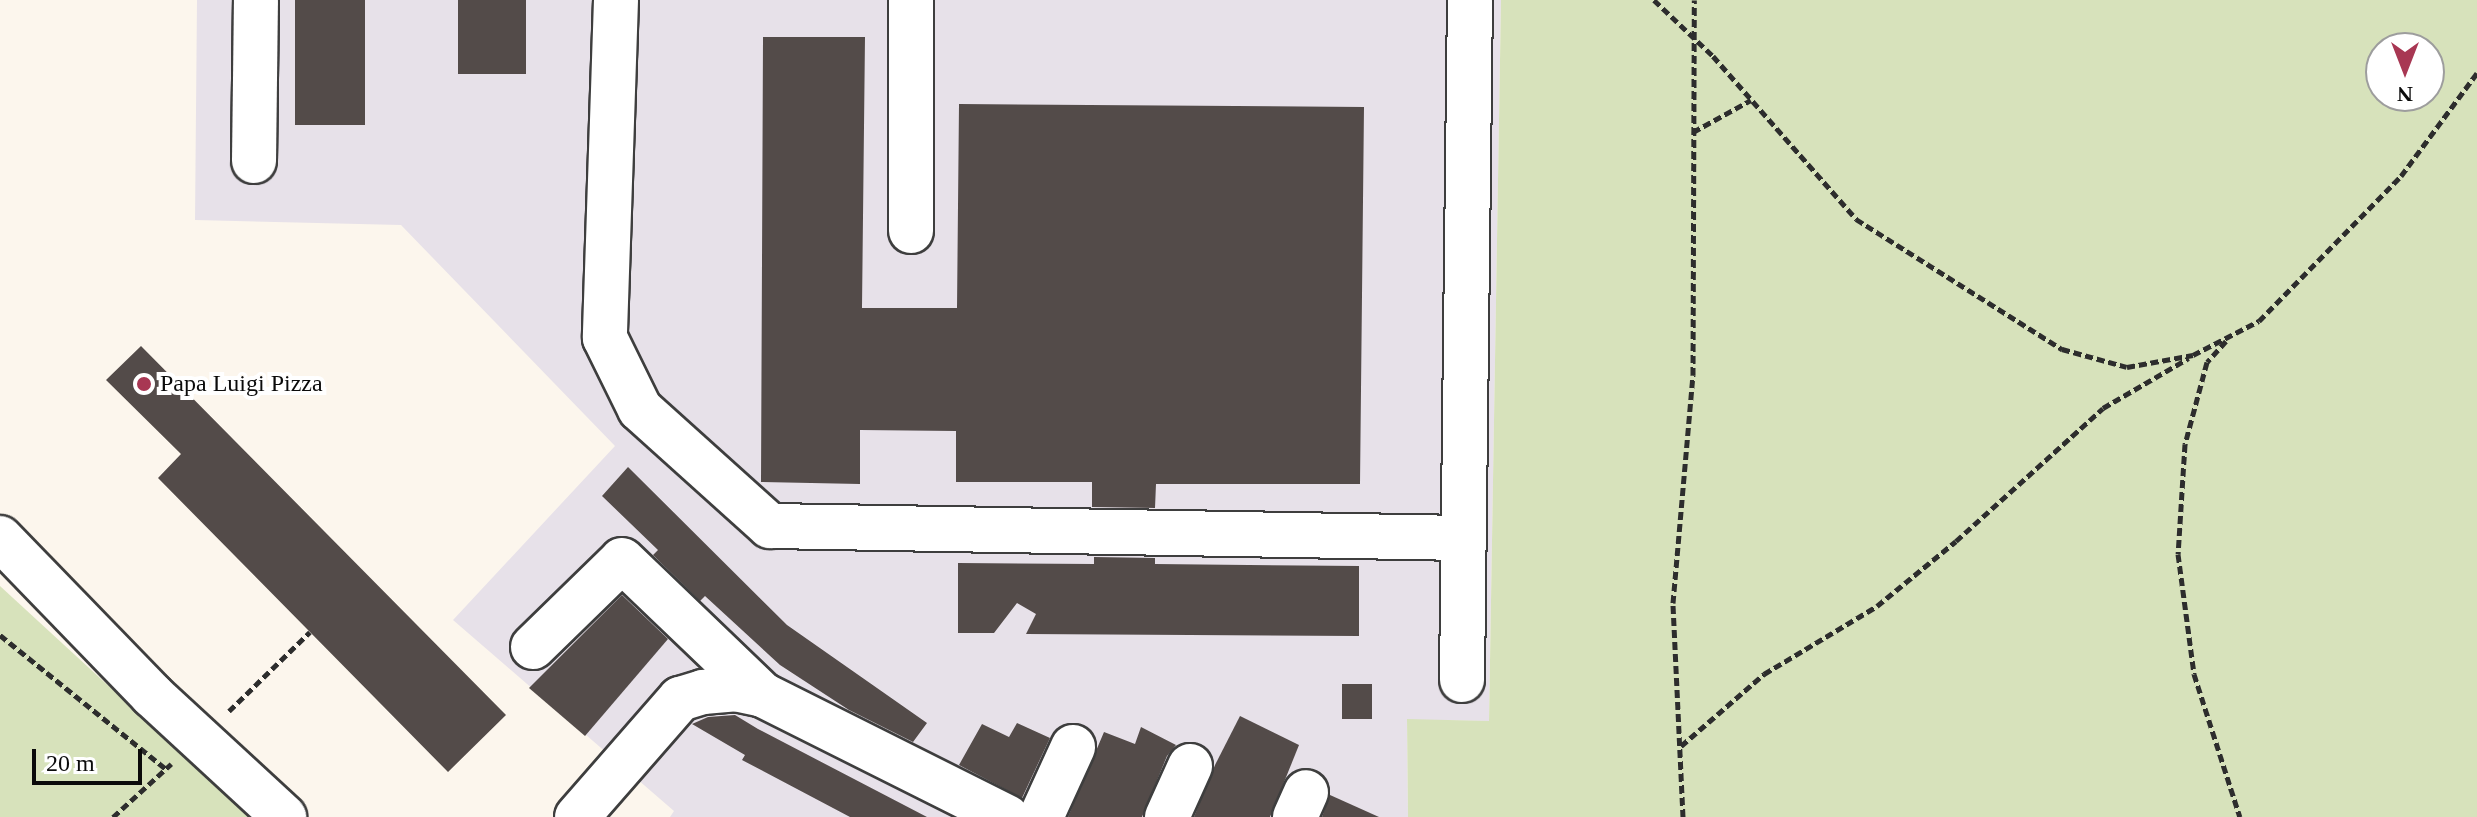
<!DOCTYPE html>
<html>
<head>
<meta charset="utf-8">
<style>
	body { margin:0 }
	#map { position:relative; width:2477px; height:817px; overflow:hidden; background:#fcf6ed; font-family:"Times New Roman",serif }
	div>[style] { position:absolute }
	.industrial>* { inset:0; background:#e7e1e9 }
	.green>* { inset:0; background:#d7e2bb }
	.building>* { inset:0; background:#534b49; transform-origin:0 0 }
	.path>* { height:5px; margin-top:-2.5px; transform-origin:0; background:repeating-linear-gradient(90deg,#2d2d2d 0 8px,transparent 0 12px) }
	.roads { filter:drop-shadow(2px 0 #3e3e3e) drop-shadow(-2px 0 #3e3e3e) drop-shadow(0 2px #3e3e3e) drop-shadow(0 -2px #3e3e3e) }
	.minor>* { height:44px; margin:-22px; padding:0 22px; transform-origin:22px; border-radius:22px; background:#fff }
	.dots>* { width:22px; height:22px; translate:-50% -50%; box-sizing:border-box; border:4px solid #fff; border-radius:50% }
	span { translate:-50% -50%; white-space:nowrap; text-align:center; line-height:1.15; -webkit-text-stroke:8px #fff; paint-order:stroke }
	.poi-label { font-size:24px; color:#0b0b0b }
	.left { translate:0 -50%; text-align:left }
	.north { position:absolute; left:2365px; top:32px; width:80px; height:80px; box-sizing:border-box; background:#fff; border:2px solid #9d9d9d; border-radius:50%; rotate:180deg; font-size:22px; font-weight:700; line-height:32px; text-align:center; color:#0b0b0b }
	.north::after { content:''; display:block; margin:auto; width:28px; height:36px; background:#a83753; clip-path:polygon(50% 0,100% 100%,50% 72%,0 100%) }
	.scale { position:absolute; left:32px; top:749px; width:110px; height:36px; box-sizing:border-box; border:4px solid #0b0b0b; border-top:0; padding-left:10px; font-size:24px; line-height:28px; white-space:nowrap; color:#0b0b0b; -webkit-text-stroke:6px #fff; paint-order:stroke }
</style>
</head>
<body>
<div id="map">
	<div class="industrial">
		<i style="clip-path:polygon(197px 0,1501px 0,1489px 721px,1407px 720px,1408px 817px,670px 817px,674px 811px,453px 620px,615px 446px,401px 225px,195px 220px)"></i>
	</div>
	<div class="green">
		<i style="clip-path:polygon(evenodd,1501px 0,2477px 0,2477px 817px,1408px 817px,1407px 719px,1489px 721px,1501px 0,2429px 48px,2429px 96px,2381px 96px,2381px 48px,2429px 48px)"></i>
		<i style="clip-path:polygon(0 586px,251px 817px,0 817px)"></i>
	</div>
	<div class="building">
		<i style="left:295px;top:0;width:70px;height:125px"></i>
		<i style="left:458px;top:0;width:68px;height:74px"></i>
		<i style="clip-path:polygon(763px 37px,865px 37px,862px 308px,957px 308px,959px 104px,1364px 107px,1360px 484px,1156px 484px,1155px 508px,1092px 507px,1092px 482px,956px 482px,956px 431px,860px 430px,860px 484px,761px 482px)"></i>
		<i style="clip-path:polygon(141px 346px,506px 715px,448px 772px,158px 478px,181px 454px,106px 380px)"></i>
		<i style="clip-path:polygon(628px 467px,787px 625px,927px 723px,913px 742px,849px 710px,780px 665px,705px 596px,700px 601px,653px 555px,658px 550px,602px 496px)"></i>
		<i style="clip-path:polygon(1094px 557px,1155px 558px,1155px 564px,1359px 566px,1359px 636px,1026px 634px,1036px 614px,1017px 603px,994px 633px,958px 633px,958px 563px,1094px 564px)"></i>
		<i style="clip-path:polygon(622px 595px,668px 639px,585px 736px,529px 688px)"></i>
		<i style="left:1342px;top:684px;width:30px;height:35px"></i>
		<i style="clip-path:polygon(735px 715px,758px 729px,927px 817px,850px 817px,742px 760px,745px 755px,692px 724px,708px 717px)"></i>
		<i style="clip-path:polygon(1240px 716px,1299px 745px,1270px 817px,1194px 817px,1215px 765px)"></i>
		<i style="clip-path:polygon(1017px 723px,1050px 738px,1022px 798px,959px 765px,982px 724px,1009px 737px)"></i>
		<i style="clip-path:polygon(1141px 727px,1176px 745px,1167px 756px,1142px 817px,1068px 817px,1104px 732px,1135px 744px)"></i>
		<i style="clip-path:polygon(1330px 795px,1379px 817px,1322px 817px)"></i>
	</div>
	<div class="path">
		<i style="left:1654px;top:0;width:81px;rotate:43.5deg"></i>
		<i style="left:1713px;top:56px;width:217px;rotate:48.7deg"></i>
		<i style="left:1856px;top:219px;width:244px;rotate:32.3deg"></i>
		<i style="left:2062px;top:349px;width:67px;rotate:15.5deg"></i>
		<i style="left:2127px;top:367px;width:67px;rotate:-10.3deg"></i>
		<i style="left:2193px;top:355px;width:74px;rotate:-27.3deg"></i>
		<i style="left:2259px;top:321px;width:203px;rotate:-45.6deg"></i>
		<i style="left:2401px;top:176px;width:128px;rotate:-53.6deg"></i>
		<i style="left:1693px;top:132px;width:66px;rotate:-28.9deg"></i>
		<i style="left:2226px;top:341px;width:28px;rotate:132deg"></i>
		<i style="left:2207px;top:362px;width:85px;rotate:105deg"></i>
		<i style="left:2185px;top:444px;width:110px;rotate:93.6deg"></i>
		<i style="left:2178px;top:554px;width:121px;rotate:82.4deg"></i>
		<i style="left:2194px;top:674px;width:150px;rotate:72.2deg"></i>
		<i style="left:0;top:635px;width:213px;rotate:38.9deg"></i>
		<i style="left:229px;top:711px;width:113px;rotate:-44.3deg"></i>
		<i style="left:1681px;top:746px;width:110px;rotate:-40.9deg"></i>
		<i style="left:1764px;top:674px;width:132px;rotate:-31deg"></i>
		<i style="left:1877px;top:606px;width:102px;rotate:-39.4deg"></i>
		<i style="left:1956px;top:541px;width:198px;rotate:-42.1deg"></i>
		<i style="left:2103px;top:408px;width:99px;rotate:-30.2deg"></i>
		<i style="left:113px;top:817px;width:79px;rotate:-42.4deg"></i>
		<i style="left:1683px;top:817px;width:214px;rotate:-92.7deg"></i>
		<i style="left:1673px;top:603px;width:229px;rotate:-85deg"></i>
		<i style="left:1693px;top:375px;width:375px;rotate:-89.8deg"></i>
	</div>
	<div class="roads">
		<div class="minor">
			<i style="left:616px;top:0;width:338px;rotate:91.9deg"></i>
			<i style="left:605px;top:338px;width:79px;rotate:63.8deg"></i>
			<i style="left:640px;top:409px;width:175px;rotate:42deg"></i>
			<i style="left:770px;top:526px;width:694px;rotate:0.99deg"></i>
			<i style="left:911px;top:0;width:231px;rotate:90deg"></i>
			<i style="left:254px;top:161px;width:161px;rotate:-89.3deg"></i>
			<i style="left:0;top:538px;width:219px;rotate:45.9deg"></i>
			<i style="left:152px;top:695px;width:180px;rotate:42.7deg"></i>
			<i style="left:533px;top:647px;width:124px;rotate:-44.3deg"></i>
			<i style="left:622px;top:560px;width:195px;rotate:43.8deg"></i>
			<i style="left:1462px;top:680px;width:680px;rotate:-89.33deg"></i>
			<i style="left:577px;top:817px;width:157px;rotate:-48.9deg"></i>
			<i style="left:680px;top:699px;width:24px;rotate:-17deg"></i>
			<i style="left:703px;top:692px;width:32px;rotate:-5deg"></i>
			<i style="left:735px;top:689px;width:29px;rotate:12deg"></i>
			<i style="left:763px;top:695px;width:273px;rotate:26.6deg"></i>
			<i style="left:1041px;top:817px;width:77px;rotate:-65.4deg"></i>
			<i style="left:1167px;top:817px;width:56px;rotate:-65.7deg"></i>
			<i style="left:1295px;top:817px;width:27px;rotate:-66deg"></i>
		</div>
	</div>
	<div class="dots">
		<i style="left:144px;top:384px;background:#a83753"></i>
	</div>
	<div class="poi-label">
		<span class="left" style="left:160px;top:384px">Papa Luigi Pizza</span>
	</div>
	<div class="north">N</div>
	<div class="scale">20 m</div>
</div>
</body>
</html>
